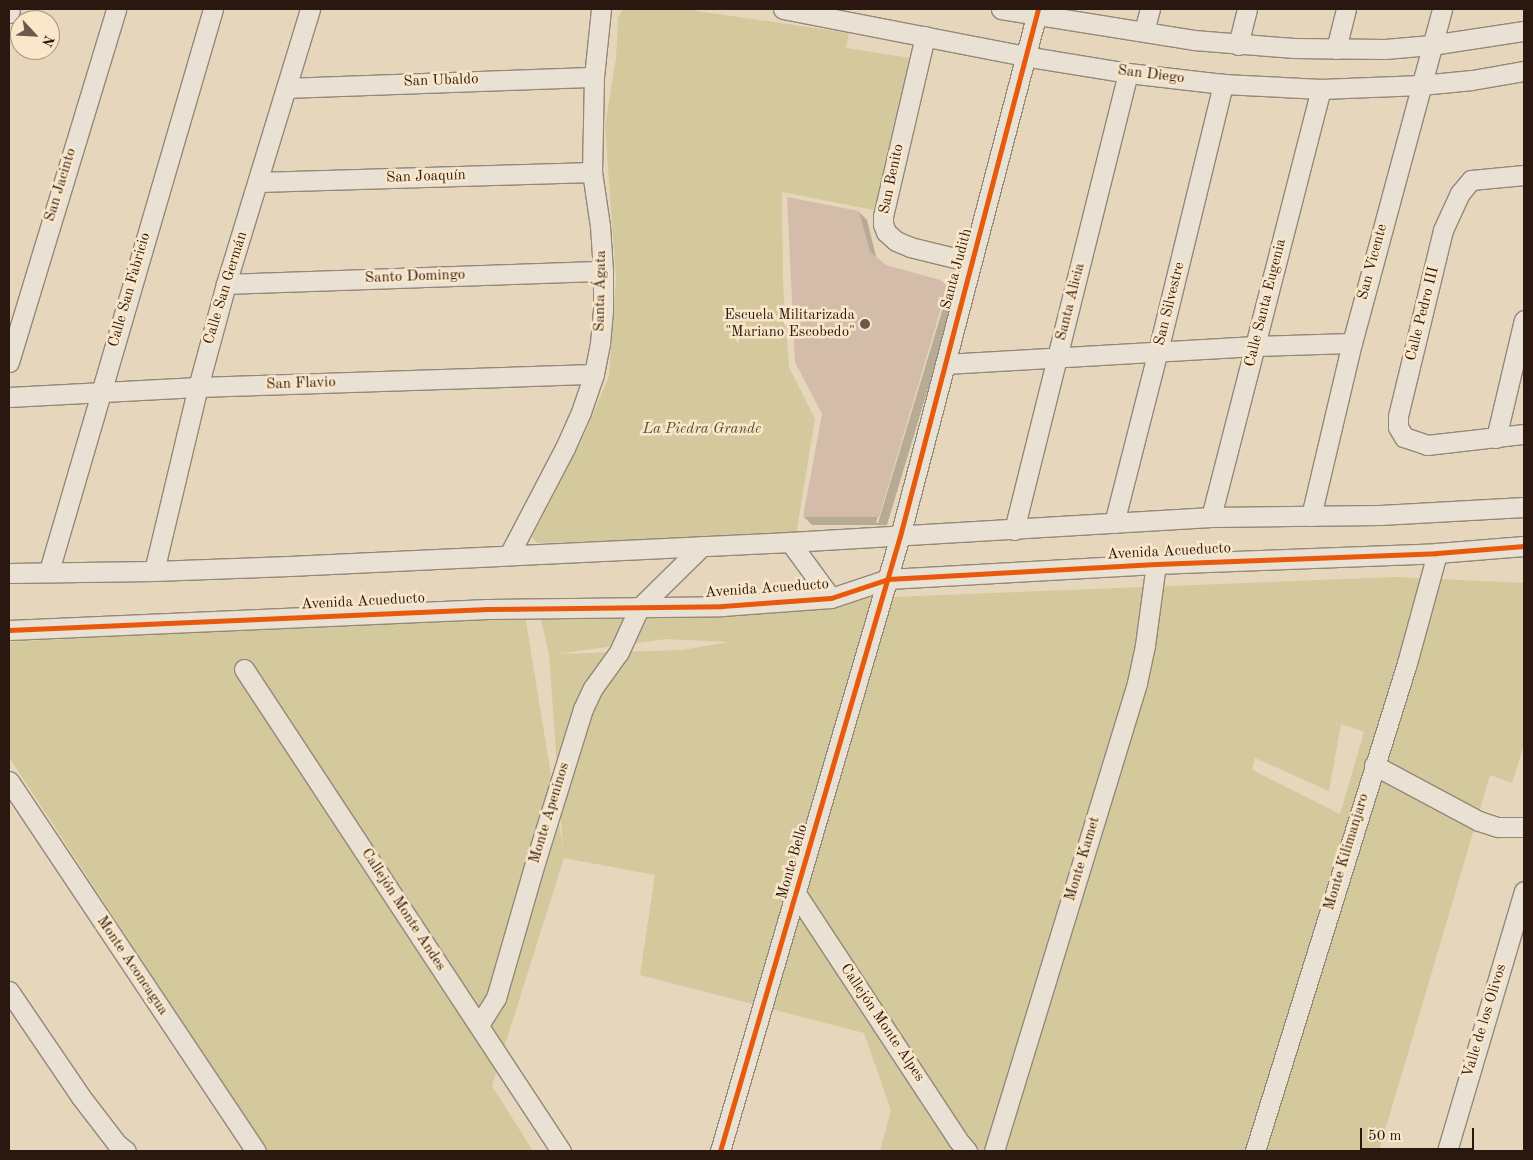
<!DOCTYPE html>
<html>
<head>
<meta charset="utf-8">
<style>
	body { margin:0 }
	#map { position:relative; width:1533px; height:1160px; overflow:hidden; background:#e6d6bc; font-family:"Old Standard TT",serif }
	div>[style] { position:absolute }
	.green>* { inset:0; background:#d4c89d }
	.shadow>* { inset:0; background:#0003 }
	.building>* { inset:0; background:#d3bcaa }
	.roads { filter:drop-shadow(1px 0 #948879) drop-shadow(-1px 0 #948879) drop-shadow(0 1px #948879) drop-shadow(0 -1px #948879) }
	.minor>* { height:19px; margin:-9.5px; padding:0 9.5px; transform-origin:9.5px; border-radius:9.5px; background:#e9e1d4 }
	.cycleway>* { height:5px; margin:-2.5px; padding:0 2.5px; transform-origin:2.5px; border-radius:2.5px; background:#e8590c }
	.dots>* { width:14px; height:14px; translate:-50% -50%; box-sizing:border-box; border:2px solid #fae6c8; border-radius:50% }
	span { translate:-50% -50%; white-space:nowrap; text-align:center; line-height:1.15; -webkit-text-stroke:5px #fae6c8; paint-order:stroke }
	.street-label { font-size:15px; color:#291710 }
	.poi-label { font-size:15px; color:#291710 }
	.right { translate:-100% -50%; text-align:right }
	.park-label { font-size:15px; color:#584933; font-style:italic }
	.frame { position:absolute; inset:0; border:10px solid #291710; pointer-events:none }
	.north { position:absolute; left:10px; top:10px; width:50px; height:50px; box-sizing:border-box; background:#fae6c8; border:1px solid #a6937e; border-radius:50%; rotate:115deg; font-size:14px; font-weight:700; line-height:20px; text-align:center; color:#291710 }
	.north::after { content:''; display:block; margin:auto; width:18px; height:22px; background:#6b5a4c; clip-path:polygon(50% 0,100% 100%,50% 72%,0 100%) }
	.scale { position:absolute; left:1360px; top:1128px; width:114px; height:22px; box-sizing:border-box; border:2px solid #291710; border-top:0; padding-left:6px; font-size:15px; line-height:18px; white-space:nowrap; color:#291710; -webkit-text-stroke:4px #fae6c8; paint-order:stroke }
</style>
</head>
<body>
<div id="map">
	<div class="green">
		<i style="clip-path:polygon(623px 9px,684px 9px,849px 33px,846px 48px,910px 58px,874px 210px,782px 192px,783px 285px,789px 367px,815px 419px,796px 535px,537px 543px,532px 537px,582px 440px,609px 376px,616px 278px,605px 126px,616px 58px,618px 18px)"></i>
		<i style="clip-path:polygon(evenodd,1395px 577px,1524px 583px,1524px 744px,1512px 783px,1490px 775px,1379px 1151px,880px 1151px,891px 1110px,864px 1033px,640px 975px,655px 875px,564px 858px,492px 1086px,533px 1151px,266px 1151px,9px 757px,9px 642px,525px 615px,563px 849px,549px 655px,539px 611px,1395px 577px,666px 639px,729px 642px,682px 650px,556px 654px,666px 639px,1395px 577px,1341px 724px,1364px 732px,1340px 814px,1252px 770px,1255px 758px,1329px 791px,1341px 724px)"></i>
	</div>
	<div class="shadow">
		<i style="clip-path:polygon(859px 212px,867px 220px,877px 260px,885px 266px,940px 281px,948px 287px,946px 287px,876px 523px,878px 523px,949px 288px,956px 295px,887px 525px,812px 525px,804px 517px)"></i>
	</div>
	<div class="building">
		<i style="clip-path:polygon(787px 197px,859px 211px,870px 252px,886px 265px,940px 280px,948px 285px,879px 517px,803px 517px,822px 414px,795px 362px)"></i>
	</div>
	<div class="roads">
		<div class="minor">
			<i style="left:783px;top:9px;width:246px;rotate:11deg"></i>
			<i style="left:1024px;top:56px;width:105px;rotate:9.3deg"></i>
			<i style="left:1128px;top:73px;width:96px;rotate:6.6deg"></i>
			<i style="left:1223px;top:84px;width:98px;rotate:2.9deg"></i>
			<i style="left:1321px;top:89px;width:100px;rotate:-2.3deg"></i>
			<i style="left:1421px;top:85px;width:51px;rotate:-5.6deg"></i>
			<i style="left:1472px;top:80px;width:53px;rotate:-9.8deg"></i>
			<i style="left:1001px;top:9px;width:195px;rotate:9.1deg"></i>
			<i style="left:1194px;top:40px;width:100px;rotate:4.6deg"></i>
			<i style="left:1294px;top:48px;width:91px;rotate:0.6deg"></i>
			<i style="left:1385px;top:49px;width:46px;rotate:-5deg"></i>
			<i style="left:1431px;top:45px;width:94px;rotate:-8.6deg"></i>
			<i style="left:9px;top:13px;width:4px;rotate:-76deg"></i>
			<i style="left:1144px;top:31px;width:23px;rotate:-75deg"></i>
			<i style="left:925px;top:36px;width:185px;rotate:103.1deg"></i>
			<i style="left:883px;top:216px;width:8px;rotate:90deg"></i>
			<i style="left:883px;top:224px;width:9px;rotate:69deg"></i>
			<i style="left:886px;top:232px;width:13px;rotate:42deg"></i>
			<i style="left:896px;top:241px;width:15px;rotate:23deg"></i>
			<i style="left:910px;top:247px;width:63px;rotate:13.8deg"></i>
			<i style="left:1238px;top:45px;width:37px;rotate:-76deg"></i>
			<i style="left:1336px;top:49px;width:41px;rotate:-76deg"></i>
			<i style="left:287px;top:88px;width:307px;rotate:-2.1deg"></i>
			<i style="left:1524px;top:175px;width:53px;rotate:174.6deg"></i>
			<i style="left:1471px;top:180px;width:17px;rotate:130deg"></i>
			<i style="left:1460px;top:193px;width:41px;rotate:114.7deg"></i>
			<i style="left:1443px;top:230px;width:191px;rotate:103.6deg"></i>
			<i style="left:1398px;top:416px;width:11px;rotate:90deg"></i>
			<i style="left:1398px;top:427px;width:12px;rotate:59deg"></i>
			<i style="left:1404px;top:437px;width:24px;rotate:19deg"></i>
			<i style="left:1427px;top:445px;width:98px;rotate:-6.5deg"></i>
			<i style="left:259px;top:182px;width:333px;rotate:-1.7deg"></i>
			<i style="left:226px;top:284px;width:377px;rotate:-2deg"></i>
			<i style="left:9px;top:362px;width:369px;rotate:-73.1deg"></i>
			<i style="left:945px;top:364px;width:311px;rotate:-3.3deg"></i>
			<i style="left:1255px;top:346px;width:97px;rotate:-1.8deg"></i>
			<i style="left:9px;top:397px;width:189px;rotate:-3deg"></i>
			<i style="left:198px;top:387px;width:396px;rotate:-1.9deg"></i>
			<i style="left:1496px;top:438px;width:121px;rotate:-76.7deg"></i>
			<i style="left:1311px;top:516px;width:178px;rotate:-76.7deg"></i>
			<i style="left:1352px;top:343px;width:346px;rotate:-74.9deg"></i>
			<i style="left:1211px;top:517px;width:442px;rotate:-75.6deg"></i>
			<i style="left:1114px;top:523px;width:178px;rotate:-75.7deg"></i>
			<i style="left:1158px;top:351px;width:275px;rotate:-76.3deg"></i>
			<i style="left:1014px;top:530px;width:471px;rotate:-76deg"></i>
			<i style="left:790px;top:542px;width:69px;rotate:53.8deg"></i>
			<i style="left:509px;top:555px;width:121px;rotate:-62.4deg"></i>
			<i style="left:565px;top:448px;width:39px;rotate:-66deg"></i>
			<i style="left:581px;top:412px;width:40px;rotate:-71.1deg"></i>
			<i style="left:594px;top:374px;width:31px;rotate:-79deg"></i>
			<i style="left:600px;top:344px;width:33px;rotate:-85deg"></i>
			<i style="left:603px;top:311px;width:40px;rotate:-90deg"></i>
			<i style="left:603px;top:271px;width:45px;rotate:-93.8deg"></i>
			<i style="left:600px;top:226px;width:55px;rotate:-98.4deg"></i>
			<i style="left:592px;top:172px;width:95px;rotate:-88.8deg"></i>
			<i style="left:594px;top:77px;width:68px;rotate:-84.1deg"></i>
			<i style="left:49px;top:571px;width:585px;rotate:-73.73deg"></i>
			<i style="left:154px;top:571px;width:189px;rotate:-76.6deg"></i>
			<i style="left:198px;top:387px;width:107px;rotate:-74.8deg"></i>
			<i style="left:226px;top:284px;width:288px;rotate:-73deg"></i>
			<i style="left:9px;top:573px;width:145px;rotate:-0.8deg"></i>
			<i style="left:154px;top:571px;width:135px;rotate:-2.1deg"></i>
			<i style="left:289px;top:566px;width:502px;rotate:-2.74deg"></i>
			<i style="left:790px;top:542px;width:422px;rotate:-3.4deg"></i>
			<i style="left:1211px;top:517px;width:169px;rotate:-0.7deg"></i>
			<i style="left:1380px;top:515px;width:144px;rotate:-3.2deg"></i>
			<i style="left:9px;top:630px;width:479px;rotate:-2.5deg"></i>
			<i style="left:488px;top:609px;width:234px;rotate:-0.7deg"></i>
			<i style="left:722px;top:606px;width:109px;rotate:-4.2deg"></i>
			<i style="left:831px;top:598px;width:60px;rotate:-18.4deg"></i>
			<i style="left:888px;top:579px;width:268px;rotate:-3.2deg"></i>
			<i style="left:1156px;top:564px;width:281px;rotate:-2.2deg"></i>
			<i style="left:1437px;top:553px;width:87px;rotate:-4.6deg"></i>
			<i style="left:244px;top:669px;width:577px;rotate:56.67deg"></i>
			<i style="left:1374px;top:765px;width:119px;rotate:28.1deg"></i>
			<i style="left:1479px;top:821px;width:20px;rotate:18deg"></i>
			<i style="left:1498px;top:827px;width:26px"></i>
			<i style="left:9px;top:781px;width:445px;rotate:56.3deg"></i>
			<i style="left:797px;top:895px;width:292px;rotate:56.7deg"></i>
			<i style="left:957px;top:1139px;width:16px;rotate:50deg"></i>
			<i style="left:9px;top:991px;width:128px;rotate:55.8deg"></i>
			<i style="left:81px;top:1097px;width:59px;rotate:52.5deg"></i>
			<i style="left:117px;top:1144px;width:11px;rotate:38deg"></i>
			<i style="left:479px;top:1025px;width:32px;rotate:-58deg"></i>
			<i style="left:496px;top:998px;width:141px;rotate:-73.9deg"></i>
			<i style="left:535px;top:863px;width:161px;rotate:-72.7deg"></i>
			<i style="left:583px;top:709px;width:23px;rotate:-65deg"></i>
			<i style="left:593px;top:688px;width:44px;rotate:-54.2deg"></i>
			<i style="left:619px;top:652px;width:48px;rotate:-65.6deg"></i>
			<i style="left:639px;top:608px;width:88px;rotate:-44.5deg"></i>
			<i style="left:720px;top:1151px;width:641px;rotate:-73.69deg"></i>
			<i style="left:900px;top:536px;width:545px;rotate:-75.33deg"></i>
			<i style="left:994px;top:1151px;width:489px;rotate:-73deg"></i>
			<i style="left:1137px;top:683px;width:39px;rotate:-78deg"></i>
			<i style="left:1145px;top:645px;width:82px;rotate:-82.3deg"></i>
			<i style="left:1255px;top:1151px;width:511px;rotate:-72.7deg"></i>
			<i style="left:1407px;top:663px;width:114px;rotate:-74.7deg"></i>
			<i style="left:1447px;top:1151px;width:271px;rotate:-73.5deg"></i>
		</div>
	</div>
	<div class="cycleway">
		<i style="left:9px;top:630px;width:479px;rotate:-2.5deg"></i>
		<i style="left:488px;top:609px;width:234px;rotate:-0.7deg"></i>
		<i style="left:722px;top:606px;width:109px;rotate:-4.2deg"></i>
		<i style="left:831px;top:598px;width:60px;rotate:-18.4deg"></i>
		<i style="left:888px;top:579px;width:268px;rotate:-3.2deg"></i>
		<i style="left:1156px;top:564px;width:281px;rotate:-2.2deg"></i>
		<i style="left:1437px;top:553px;width:87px;rotate:-4.6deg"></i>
		<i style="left:720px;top:1151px;width:641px;rotate:-73.69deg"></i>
		<i style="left:900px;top:536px;width:545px;rotate:-75.33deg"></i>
	</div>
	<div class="dots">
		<i style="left:865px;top:324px;background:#6b5a4c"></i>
	</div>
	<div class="street-label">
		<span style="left:1151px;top:75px;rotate:7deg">San Diego</span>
		<span style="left:441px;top:81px;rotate:-2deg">San Ubaldo</span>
		<span style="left:426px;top:177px;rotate:-2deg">San Joaquín</span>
		<span style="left:892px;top:179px;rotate:-78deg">San Benito</span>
		<span style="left:61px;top:185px;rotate:-73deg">San Jacinto</span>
		<span style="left:1373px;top:262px;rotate:-75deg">San Vicente</span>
		<span style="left:957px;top:269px;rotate:-75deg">Santa Judith</span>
		<span style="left:415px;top:277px;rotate:-2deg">Santo Domingo</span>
		<span style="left:226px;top:288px;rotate:-73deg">Calle San Germán</span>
		<span style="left:130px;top:290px;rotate:-74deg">Calle San Fabricio</span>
		<span style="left:601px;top:291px;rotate:-89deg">Santa Ágata</span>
		<span style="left:1071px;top:302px;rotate:-76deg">Santa Alicia</span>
		<span style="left:1266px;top:303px;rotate:-76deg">Calle Santa Eugenia</span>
		<span style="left:1170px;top:304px;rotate:-76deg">San Silvestre</span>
		<span style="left:1423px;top:314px;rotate:-76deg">Calle Pedro III</span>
		<span style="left:301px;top:384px;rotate:-2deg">San Flavio</span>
		<span style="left:1169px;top:552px;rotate:-3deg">Avenida Acueducto</span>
		<span style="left:767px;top:589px;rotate:-4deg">Avenida Acueducto</span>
		<span style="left:363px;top:602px;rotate:-3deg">Avenida Acueducto</span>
		<span style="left:550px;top:813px;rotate:-73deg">Monte Apeninos</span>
		<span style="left:1347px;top:852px;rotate:-73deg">Monte Kilimanjaro</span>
		<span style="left:1083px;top:859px;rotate:-73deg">Monte Kamet</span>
		<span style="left:793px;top:862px;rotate:-74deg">Monte Bello</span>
		<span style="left:403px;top:910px;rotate:57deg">Callejón Monte Andes</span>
		<span style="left:132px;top:966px;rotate:56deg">Monte Aconcagua</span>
		<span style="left:1485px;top:1021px;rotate:-73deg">Valle de los Olivos</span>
		<span style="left:882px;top:1023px;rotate:56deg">Callejón Monte Alpes</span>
	</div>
	<div class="poi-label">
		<span class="right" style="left:855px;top:324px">Escuela Militarizada<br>"Mariano Escobedo"</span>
	</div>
	<div class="park-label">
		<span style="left:702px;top:430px">La Piedra Grande</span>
	</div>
	<div class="frame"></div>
	<div class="north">N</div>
	<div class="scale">50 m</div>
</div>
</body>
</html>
